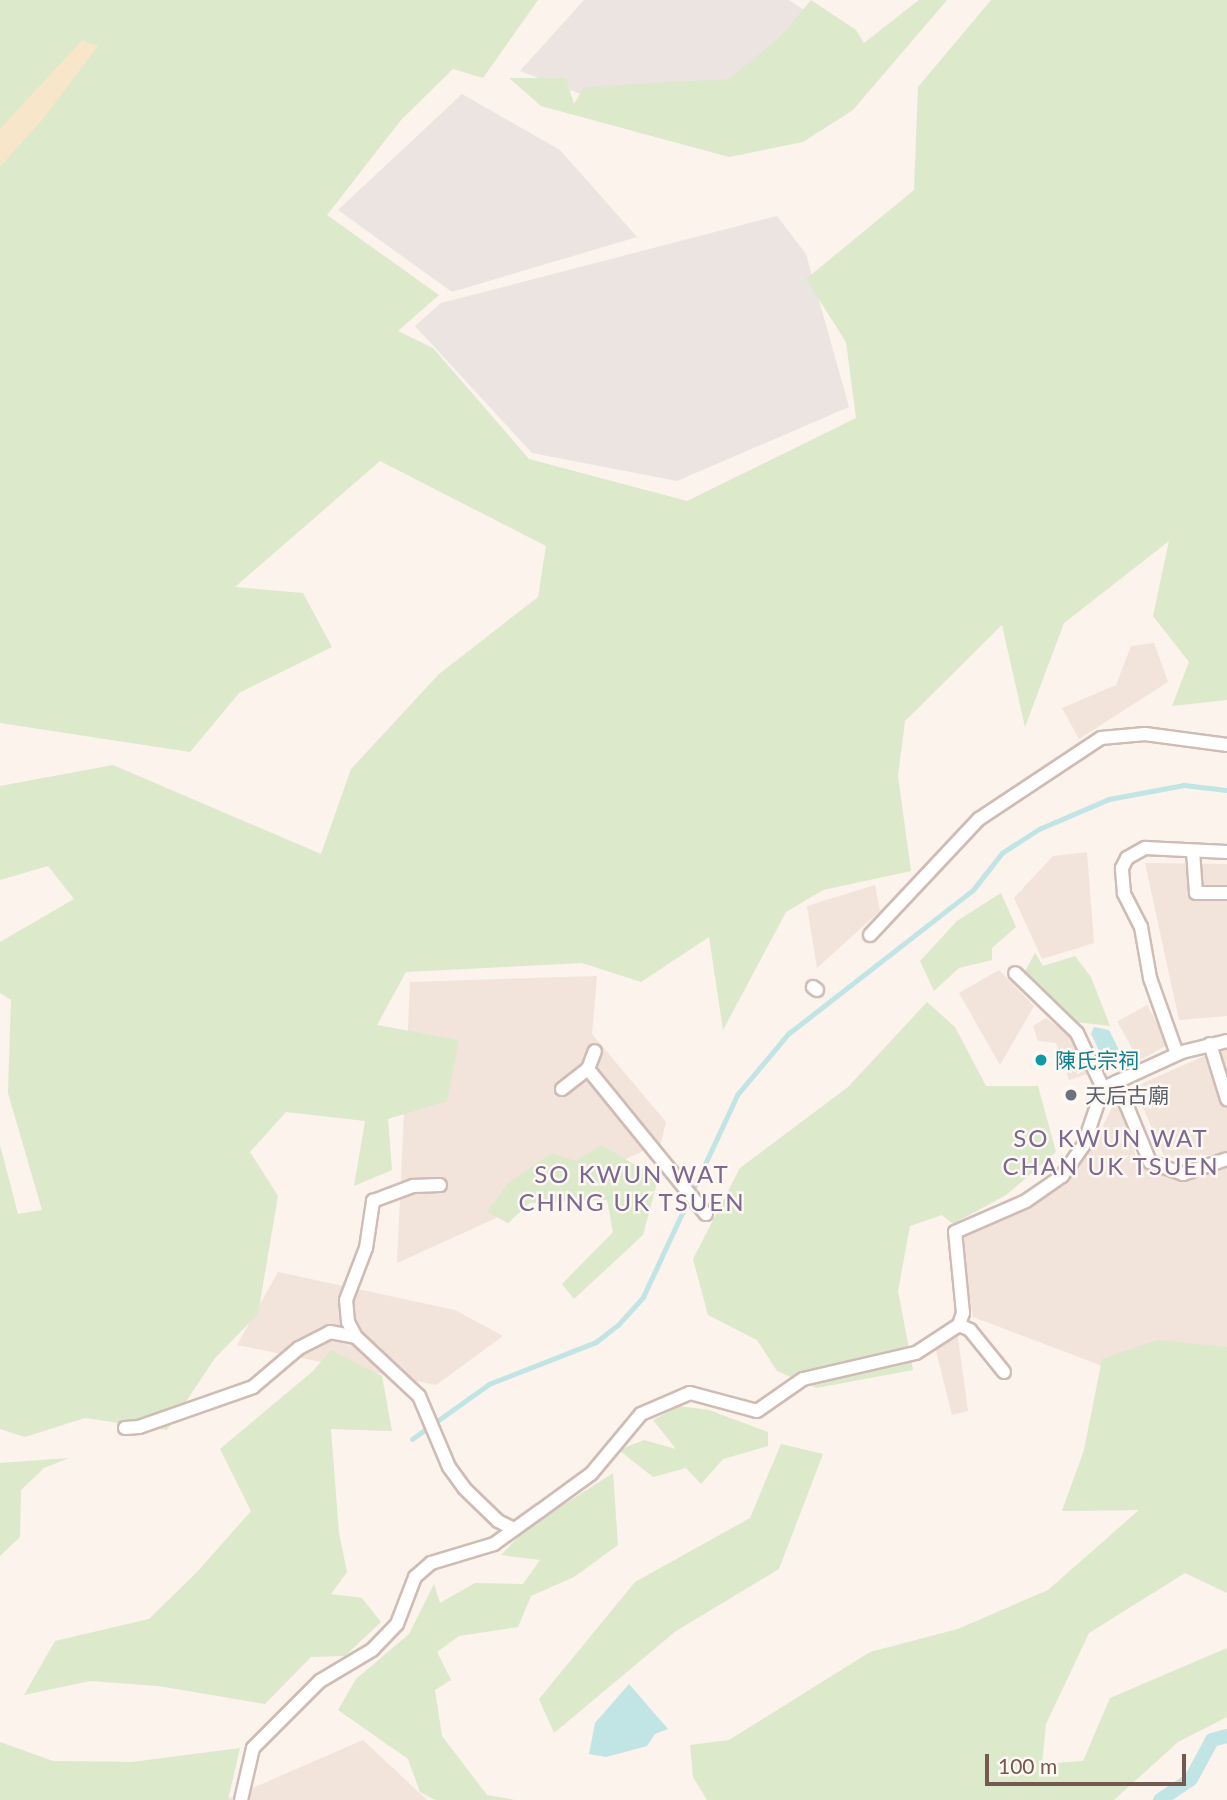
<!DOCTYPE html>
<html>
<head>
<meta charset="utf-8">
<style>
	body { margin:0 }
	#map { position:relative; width:1227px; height:1800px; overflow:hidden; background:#fbf3ec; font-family:Lato,"Noto Sans TC",sans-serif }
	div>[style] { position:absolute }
	.residential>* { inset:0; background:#f2e4db; transform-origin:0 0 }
	.industrial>* { inset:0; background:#ebe4e1 }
	.green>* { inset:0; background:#dce9cb }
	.sand>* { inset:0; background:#f7e6ca }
	.water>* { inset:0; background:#c1e4e4 }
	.stream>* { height:4.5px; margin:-2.25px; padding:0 2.25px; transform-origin:2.25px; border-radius:2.25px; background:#c1e4e4 }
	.canal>* { height:14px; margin:-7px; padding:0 7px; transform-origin:7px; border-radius:7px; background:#c1e4e4 }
	.roads { filter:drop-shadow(2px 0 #cfbcb4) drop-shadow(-2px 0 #cfbcb4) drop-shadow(0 2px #cfbcb4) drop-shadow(0 -2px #cfbcb4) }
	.minor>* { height:12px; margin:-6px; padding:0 6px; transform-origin:6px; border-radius:6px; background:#fff }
	.dots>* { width:19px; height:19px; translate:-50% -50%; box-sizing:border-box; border:4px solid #fef8f3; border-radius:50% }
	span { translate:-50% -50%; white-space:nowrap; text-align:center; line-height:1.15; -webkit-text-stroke:5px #fef8f3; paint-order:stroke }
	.culture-label { font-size:21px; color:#0d838f }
	.left { translate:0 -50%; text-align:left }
	.worship-label { font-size:21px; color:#5b616d }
	.quarter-label { font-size:24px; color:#7c6890; letter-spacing:2px }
	.scale { position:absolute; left:985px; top:1754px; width:201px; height:32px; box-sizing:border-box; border:4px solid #755850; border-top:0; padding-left:9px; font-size:21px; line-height:24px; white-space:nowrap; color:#755850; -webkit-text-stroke:5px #fef8f3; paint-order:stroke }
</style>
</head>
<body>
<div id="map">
	<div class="residential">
		<i style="clip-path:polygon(1154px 643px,1168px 682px,1079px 739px,1062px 708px,1116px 685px,1131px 646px)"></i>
		<i style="clip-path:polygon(1087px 852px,1094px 943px,1042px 959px,1014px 898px,1053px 856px)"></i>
		<i style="clip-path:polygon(1145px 863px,1227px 864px,1227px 1016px,1179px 1020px)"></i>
		<i style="clip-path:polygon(875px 885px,880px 911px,817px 968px,807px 906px)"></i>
		<i style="clip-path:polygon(999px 970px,1034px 1006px,1000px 1065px,959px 993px)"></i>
		<i style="clip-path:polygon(597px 976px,592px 1034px,666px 1122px,661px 1143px,397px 1263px,410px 982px)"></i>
		<i style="left:1147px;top:1005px;width:45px;height:34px;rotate:61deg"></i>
		<i style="clip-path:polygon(1046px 1018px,1069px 1035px,1088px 1074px,1069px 1080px,1056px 1043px,1038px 1041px,1033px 1026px)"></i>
		<i style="clip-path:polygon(1220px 1049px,1227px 1049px,1227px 1154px,1165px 1158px,1134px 1087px)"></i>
		<i style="clip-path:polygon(1117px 1098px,1137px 1159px,1167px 1170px,1227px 1164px,1227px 1388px,1176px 1394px,973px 1317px,961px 1239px,1009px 1217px,1063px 1180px,1091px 1149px)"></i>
		<i style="clip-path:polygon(278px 1272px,455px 1310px,503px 1336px,436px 1385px,237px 1345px)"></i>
		<i style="clip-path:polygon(957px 1331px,968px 1411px,952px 1415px,935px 1347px)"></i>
		<i style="clip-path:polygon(363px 1740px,427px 1800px,225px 1800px)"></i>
	</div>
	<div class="industrial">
		<i style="clip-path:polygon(584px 0,789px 0,813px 16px,764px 95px,623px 110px,520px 71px)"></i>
		<i style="clip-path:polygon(462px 94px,560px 150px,637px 237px,452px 292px,338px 210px)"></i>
		<i style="clip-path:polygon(777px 216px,806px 254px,849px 407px,677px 481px,532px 453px,415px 326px,441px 303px)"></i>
	</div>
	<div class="green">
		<i style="clip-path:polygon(0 0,538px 0,483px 78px,453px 69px,401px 120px,327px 215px,439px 295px,398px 331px,433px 348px,529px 459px,687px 501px,856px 418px,846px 342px,806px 279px,914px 190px,918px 87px,991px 0,1227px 0,1227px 700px,1172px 706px,1189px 662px,1153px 616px,1169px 541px,1064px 623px,1025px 727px,1002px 625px,905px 721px,898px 776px,911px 871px,823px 890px,786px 912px,723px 1030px,709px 937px,641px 982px,582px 963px,406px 972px,377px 1025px,459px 1040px,447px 1101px,388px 1119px,392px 1170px,354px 1186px,365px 1121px,286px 1112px,250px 1152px,278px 1196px,258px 1314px,215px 1358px,167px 1430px,85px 1418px,25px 1437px,0 1429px,0 1145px,18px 1214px,42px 1210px,8px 1093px,11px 1000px,0 993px,0 942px,74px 899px,48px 866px,0 880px,0 786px,113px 765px,321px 854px,351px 769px,439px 674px,538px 597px,546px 546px,380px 461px,235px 587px,303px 593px,332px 647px,239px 693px,190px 752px,0 723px)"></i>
		<i style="clip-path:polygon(811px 0,856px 30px,864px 43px,919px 0,947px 0,853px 110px,803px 142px,729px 157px,541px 106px,509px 78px,566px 78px,574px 104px,584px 87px,729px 79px,782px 35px)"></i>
		<i style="clip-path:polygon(1001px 893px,1016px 927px,992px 948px,992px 960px,959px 968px,934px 991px,920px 961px,957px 921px)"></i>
		<i style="clip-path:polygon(1035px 953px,1043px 966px,1075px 956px,1091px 977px,1110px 1026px,1076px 1022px,1024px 973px)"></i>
		<i style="clip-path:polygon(927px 1002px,955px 1027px,986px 1086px,1038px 1086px,1056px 1152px,1006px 1195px,953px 1224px,942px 1215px,910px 1226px,898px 1291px,913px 1370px,816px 1388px,777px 1371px,757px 1340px,708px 1315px,693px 1259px,740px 1168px,848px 1087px)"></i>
		<i style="clip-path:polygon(602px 1145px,658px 1179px,643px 1235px,574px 1299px,562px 1284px,613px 1232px,607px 1200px,530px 1203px,508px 1223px,487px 1212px,509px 1182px,552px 1153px,576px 1161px)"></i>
		<i style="clip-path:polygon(1157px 1340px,1227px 1347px,1227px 1593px,1185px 1573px,1089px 1633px,1046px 1724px,1042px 1764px,1083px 1761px,1110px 1698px,1227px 1648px,1227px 1717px,1178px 1742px,1114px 1800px,707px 1800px,693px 1777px,690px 1745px,729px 1740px,870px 1652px,958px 1629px,1048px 1590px,1139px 1510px,1062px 1511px,1084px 1450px,1102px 1359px)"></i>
		<i style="clip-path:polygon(331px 1350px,382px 1376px,392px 1431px,331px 1429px,339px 1533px,347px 1572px,331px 1594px,362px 1598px,381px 1622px,345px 1656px,311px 1657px,265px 1704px,158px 1686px,90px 1681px,24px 1695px,55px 1641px,149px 1619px,198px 1571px,251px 1511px,220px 1449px,313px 1371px)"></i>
		<i style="clip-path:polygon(679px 1406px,709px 1410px,768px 1432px,768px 1446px,723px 1459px,701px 1484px,686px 1468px,653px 1477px,619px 1450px,644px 1440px,676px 1449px,653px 1420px)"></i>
		<i style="clip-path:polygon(781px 1444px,823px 1454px,779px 1569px,676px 1631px,554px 1733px,539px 1699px,635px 1582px,750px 1518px)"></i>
		<i style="clip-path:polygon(69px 1458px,44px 1468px,21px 1490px,20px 1537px,0 1556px,0 1463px)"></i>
		<i style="clip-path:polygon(613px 1473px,618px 1545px,574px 1577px,531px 1596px,518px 1627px,459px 1636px,437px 1652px,451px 1680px,435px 1690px,442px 1736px,487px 1795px,515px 1800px,435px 1800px,420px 1792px,408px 1759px,338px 1710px,356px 1679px,409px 1634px,434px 1584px,440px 1603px,475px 1583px,523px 1584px,540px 1560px,501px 1555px,526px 1529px)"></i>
		<i style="clip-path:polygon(0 1742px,53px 1761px,132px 1762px,240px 1748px,228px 1800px,0 1800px)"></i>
	</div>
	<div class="sand">
		<i style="clip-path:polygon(82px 40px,98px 46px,42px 120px,0 167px,0 129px)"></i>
	</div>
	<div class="water">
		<i style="clip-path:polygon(1094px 1027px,1109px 1030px,1121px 1054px,1105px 1063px,1091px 1034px)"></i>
		<i style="clip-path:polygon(629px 1684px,668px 1729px,655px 1734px,647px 1746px,606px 1757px,589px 1754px,595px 1723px)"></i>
	</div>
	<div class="stream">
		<i style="left:412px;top:1439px;width:95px;rotate:-35.5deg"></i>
		<i style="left:489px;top:1384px;width:115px;rotate:-21.4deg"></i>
		<i style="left:596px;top:1342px;width:28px;rotate:-38deg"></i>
		<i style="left:618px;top:1325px;width:38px;rotate:-48deg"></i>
		<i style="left:643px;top:1297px;width:223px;rotate:-65deg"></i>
		<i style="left:737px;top:1095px;width:80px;rotate:-50.1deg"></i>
		<i style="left:788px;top:1034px;width:234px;rotate:-37.9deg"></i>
		<i style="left:973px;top:890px;width:47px;rotate:-51.9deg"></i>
		<i style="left:1002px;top:853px;width:44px;rotate:-33deg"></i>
		<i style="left:1039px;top:829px;width:76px;rotate:-23.2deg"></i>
		<i style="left:1109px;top:799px;width:76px;rotate:-10.6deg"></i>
		<i style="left:1184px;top:785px;width:43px;rotate:6.6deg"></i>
	</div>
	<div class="canal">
		<i style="left:1160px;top:1800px;width:37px;rotate:-34deg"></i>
		<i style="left:1191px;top:1779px;width:44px;rotate:-61.7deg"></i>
		<i style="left:1212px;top:1740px;width:16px;rotate:-15deg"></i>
	</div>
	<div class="roads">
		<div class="minor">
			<i style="left:1193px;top:851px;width:42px;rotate:85.9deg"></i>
			<i style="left:1196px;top:893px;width:31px"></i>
			<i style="left:870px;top:935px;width:159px;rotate:-46.8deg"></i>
			<i style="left:979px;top:819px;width:146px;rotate:-33.6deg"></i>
			<i style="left:1101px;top:738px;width:44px;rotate:-5.2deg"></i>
			<i style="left:1145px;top:734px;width:83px;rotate:7.6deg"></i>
			<i style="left:813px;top:987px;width:5px;rotate:37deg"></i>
			<i style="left:1210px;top:1044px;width:58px;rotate:72.8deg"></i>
			<i style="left:1177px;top:1054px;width:81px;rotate:-109.6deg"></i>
			<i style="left:1150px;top:978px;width:52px;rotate:-100deg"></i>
			<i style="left:1141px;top:927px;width:38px;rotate:-117deg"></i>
			<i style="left:1124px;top:893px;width:25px;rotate:-95deg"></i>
			<i style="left:1122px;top:868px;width:11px;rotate:-63deg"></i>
			<i style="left:1127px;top:858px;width:21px;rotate:-29deg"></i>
			<i style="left:1145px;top:848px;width:82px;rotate:2.8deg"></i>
			<i style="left:588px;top:1069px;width:187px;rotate:50.9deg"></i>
			<i style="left:1117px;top:1082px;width:87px;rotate:67.6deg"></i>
			<i style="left:1150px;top:1162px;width:35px;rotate:20deg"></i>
			<i style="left:1183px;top:1174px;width:46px;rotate:-18.8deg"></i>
			<i style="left:1110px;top:1085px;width:79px;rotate:-24.6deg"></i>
			<i style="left:1182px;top:1052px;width:46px;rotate:-13.7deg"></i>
			<i style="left:562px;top:1089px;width:33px;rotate:-38deg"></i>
			<i style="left:588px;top:1069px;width:19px;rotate:-69deg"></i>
			<i style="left:959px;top:1325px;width:12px;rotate:24deg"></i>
			<i style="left:970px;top:1330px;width:54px;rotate:51deg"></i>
			<i style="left:356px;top:1337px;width:17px;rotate:-118deg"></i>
			<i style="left:348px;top:1322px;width:22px;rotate:-95deg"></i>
			<i style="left:346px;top:1300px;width:56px;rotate:-69deg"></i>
			<i style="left:366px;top:1248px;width:48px;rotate:-81.5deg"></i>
			<i style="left:373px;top:1201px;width:43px;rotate:-20.6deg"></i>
			<i style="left:413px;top:1186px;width:27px;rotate:-2deg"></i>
			<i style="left:125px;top:1428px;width:14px;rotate:-4deg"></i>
			<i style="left:139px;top:1427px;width:121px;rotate:-19.3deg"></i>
			<i style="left:253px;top:1387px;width:60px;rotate:-40.3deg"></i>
			<i style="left:299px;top:1348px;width:35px;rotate:-27deg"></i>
			<i style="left:330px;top:1332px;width:26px;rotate:11deg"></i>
			<i style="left:356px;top:1337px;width:86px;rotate:43.1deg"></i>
			<i style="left:419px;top:1396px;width:77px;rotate:67.1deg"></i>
			<i style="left:449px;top:1467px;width:26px;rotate:54deg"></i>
			<i style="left:464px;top:1488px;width:47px;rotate:44.1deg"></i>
			<i style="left:498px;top:1521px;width:18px;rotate:27deg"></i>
			<i style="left:241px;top:1800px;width:53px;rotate:-77deg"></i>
			<i style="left:253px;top:1748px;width:95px;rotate:-45deg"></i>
			<i style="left:320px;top:1681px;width:61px;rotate:-30.8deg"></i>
			<i style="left:372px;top:1650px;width:36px;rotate:-46deg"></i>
			<i style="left:397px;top:1624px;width:50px;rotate:-69deg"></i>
			<i style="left:415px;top:1577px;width:21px;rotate:-41deg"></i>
			<i style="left:431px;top:1563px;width:66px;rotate:-16.8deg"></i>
			<i style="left:494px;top:1544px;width:57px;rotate:-35.7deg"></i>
			<i style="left:540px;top:1511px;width:63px;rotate:-36deg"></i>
			<i style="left:591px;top:1474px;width:78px;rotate:-50.2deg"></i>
			<i style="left:641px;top:1414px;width:53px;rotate:-23.2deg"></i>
			<i style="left:690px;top:1393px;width:69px;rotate:15deg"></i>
			<i style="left:757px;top:1411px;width:56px;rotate:-34.8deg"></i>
			<i style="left:803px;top:1379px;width:116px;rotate:-13deg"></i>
			<i style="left:916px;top:1353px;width:51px;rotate:-33.1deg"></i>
			<i style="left:959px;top:1325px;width:13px;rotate:-72deg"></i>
			<i style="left:963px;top:1313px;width:81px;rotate:-95.6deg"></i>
			<i style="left:955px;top:1232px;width:77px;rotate:-23.6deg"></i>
			<i style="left:1026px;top:1201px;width:44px;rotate:-34.8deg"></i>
			<i style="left:1062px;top:1176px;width:39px;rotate:-55deg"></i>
			<i style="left:1084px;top:1144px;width:59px;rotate:-71.3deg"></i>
			<i style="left:1103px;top:1088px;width:61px;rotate:-115.3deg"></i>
			<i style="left:1077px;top:1033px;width:86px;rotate:-135.9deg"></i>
		</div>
	</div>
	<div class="dots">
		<i style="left:1041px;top:1060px;background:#0f9aa8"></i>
		<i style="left:1071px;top:1095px;background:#6b7280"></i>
	</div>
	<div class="culture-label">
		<span class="left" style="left:1055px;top:1060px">陳氏宗祠</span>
	</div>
	<div class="worship-label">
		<span class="left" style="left:1085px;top:1095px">天后古廟</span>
	</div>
	<div class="quarter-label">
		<span style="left:1111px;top:1152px">SO KWUN WAT<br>CHAN UK TSUEN</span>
		<span style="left:632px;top:1188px">SO KWUN WAT<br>CHING UK TSUEN</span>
	</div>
	<div class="scale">100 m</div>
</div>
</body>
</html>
